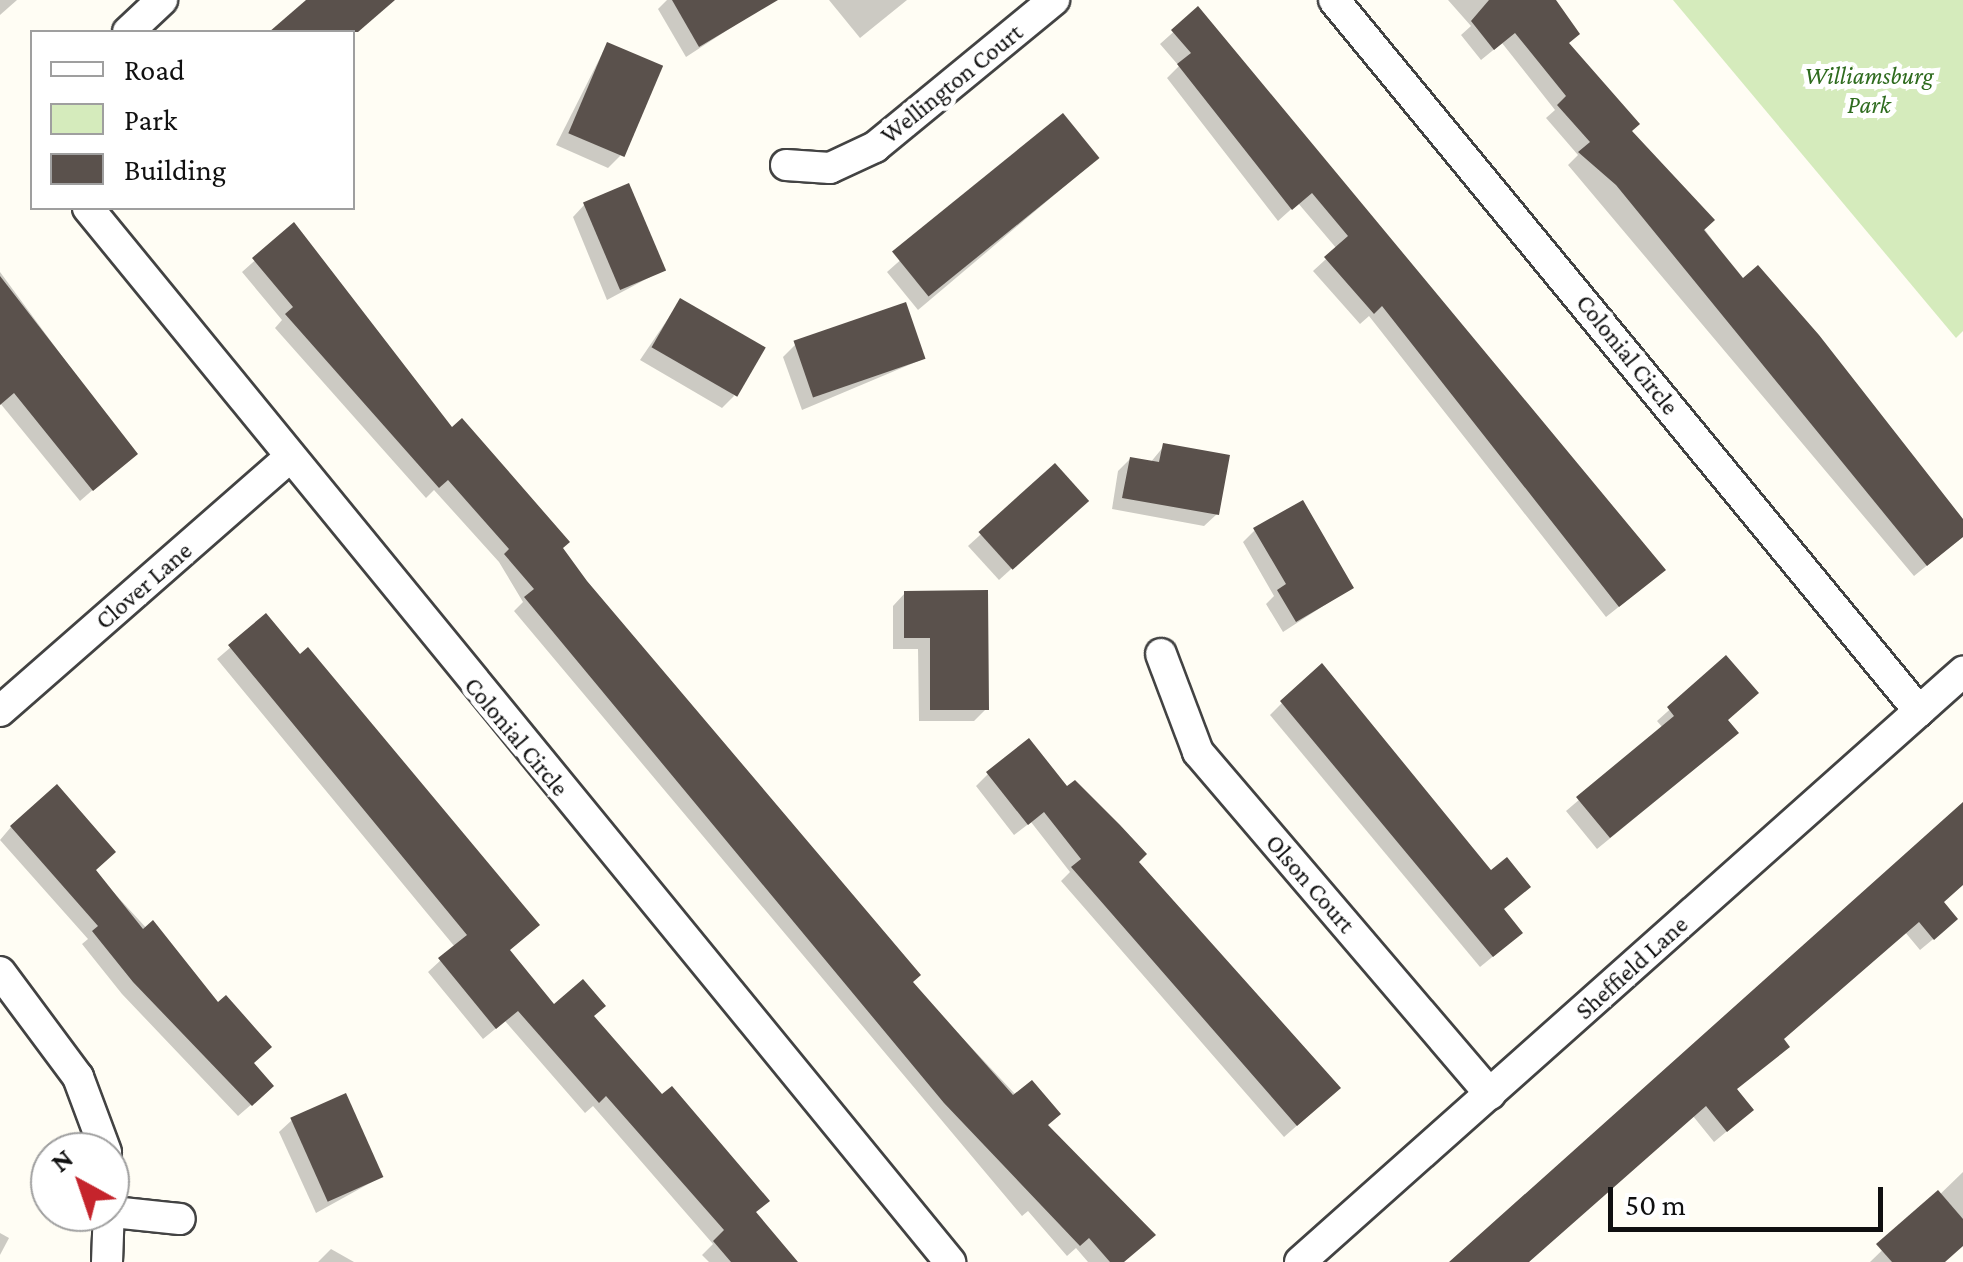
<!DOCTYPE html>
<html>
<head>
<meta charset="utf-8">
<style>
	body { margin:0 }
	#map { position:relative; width:1963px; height:1262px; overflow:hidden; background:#fffdf4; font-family:"Crimson Pro",serif }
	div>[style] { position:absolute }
	.green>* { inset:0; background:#d5ebbc }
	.shadow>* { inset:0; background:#0003 }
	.building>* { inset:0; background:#5a514c; transform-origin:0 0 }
	.roads { filter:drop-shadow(2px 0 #434343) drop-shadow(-2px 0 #434343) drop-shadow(0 2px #434343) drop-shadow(0 -2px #434343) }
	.minor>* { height:30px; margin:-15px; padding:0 15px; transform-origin:15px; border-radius:15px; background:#fff }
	span { translate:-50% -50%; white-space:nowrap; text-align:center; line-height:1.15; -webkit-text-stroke:10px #fff; paint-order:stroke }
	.park-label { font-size:25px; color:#2e6b1e; font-style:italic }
	.street-label { font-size:25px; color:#101010 }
	.legend { position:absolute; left:30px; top:30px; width:325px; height:180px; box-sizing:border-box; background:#fff; border:2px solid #9f9f9f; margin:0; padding:12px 18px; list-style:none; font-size:30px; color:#101010 }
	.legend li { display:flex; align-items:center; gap:20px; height:50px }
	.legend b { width:50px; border:2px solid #9f9f9f }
	.north { position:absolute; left:30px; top:1132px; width:100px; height:100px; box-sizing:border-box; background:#fff; border:2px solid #9f9f9f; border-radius:50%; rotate:320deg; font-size:28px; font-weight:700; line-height:40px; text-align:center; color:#101010 }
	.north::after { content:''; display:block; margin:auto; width:35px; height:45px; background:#c5242c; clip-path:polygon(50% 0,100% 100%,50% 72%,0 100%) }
	.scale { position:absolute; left:1608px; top:1187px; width:275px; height:45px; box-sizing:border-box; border:5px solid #101010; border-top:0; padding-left:12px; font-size:30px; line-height:35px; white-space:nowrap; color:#101010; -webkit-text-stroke:8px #fff; paint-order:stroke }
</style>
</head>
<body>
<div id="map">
	<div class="green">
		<i style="clip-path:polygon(1673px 0,1963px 0,1963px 331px,1956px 338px)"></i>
	</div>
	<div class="shadow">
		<i style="clip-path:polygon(0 0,17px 0,0 15px)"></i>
		<i style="clip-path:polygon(667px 0,771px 0,772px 1px,686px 57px,658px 9px)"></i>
		<i style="clip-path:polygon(829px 0,907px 0,860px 38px)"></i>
		<i style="clip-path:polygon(1448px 0,1546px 0,1567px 44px,1743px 281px,1963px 524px,1956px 542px,1914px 576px,1568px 165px,1578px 155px,1546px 118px,1555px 110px,1502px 43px,1481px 60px,1461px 35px,1471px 26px)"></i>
		<i style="clip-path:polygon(1198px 10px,1650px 582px,1606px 617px,1369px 316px,1360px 324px,1313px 271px,1337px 249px,1298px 203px,1278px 221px,1167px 78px,1179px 66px,1160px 44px)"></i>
		<i style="clip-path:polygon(607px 44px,620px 156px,608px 168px,556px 145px)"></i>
		<i style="clip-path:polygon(1062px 117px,1085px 169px,918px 310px,887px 272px)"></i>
		<i style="clip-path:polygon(585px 204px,663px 270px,607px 300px,573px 217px)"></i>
		<i style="clip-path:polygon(294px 226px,452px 431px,560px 548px,910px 982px,1045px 1126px,1123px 1262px,1088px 1262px,1076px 1248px,1067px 1256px,1028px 1211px,1022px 1216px,514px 611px,523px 602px,499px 562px,434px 490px,426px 498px,275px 328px,282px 320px,242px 272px)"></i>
		<i style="clip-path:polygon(0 272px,134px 454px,80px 501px,0 403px)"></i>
		<i style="clip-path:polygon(680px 301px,734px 396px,722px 408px,640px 360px)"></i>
		<i style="clip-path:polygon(795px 345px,923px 359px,802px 410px,783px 357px)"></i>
		<i style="clip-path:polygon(1164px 446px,1217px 514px,1204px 526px,1112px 509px,1118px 471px,1130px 459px,1150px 463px)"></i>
		<i style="clip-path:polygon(1055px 467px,1073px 513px,999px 580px,968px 546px)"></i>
		<i style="clip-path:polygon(1255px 530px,1351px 588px,1283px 632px,1266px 604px,1274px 596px,1243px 542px)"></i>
		<i style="clip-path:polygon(905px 593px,986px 709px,974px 721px,919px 721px,918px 649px,893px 649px,893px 606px)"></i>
		<i style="clip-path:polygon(266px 617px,508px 951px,554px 1007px,592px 1017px,795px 1262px,709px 1262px,702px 1255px,713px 1244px,593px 1106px,585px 1113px,505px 1021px,483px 1039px,428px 972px,455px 947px,217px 659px)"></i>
		<i style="clip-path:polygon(1726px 659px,1724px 745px,1597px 849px,1566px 811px,1663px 728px,1657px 721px)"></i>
		<i style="clip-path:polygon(1282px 703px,1501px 910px,1507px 945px,1480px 967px,1270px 715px)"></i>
		<i style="clip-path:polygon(988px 774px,1066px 789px,1326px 1100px,1284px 1137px,1061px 881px,1070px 872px,1031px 822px,1014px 835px,976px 786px)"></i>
		<i style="clip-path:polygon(1963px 811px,1963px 882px,1941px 902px,1943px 931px,1920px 950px,1905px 932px,1781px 1040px,1734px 1091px,1738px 1122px,1714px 1142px,1693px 1116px,1525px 1262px,1451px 1262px)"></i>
		<i style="clip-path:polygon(11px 827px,93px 870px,218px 1006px,259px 1098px,238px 1116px,122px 994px,82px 944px,88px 939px,0 840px)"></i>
		<i style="clip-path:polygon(292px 1120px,381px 1177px,316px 1213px,279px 1132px)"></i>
		<i style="clip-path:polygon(1963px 1172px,1963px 1241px,1941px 1262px,1870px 1262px)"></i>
		<i style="clip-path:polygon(0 1233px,9px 1238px,0 1255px)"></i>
		<i style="clip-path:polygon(331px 1249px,354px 1262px,318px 1262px)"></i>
	</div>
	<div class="building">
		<i style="clip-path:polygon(306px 0,395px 0,358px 32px,269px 32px)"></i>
		<i style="clip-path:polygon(672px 0,778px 0,699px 47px)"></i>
		<i style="clip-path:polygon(1489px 0,1556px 0,1580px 34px,1569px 43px,1640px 124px,1632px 131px,1715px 220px,1704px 230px,1743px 278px,1758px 265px,1819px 335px,1963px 519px,1963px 537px,1927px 566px,1616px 185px,1578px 152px,1590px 142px,1557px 105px,1566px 96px,1515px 33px,1494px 50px,1471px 21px)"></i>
		<i style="clip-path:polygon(1198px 6px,1666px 570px,1619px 607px,1382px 306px,1374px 314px,1324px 257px,1348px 236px,1312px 193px,1292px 210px,1177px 64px,1191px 53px,1171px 30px)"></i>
		<i style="left:607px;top:42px;width:61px;height:99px;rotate:23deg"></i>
		<i style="left:1063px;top:113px;width:58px;height:220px;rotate:51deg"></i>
		<i style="left:629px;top:183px;width:95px;height:50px;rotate:67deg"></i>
		<i style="clip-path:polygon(294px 222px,452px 427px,462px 418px,570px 542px,563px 548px,587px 581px,921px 975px,913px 982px,1013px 1095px,1032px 1080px,1061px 1114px,1048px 1125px,1156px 1235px,1124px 1262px,1110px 1262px,1089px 1238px,1080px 1246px,944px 1103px,524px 597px,534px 589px,504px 554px,509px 549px,448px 480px,439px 488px,285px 314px,293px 307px,252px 258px)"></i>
		<i style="clip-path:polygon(0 276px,138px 454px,93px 491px,14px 393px,0 405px)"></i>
		<i style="left:680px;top:298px;width:99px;height:57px;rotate:30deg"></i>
		<i style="left:906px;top:302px;width:60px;height:119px;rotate:71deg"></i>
		<i style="clip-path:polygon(1163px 443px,1230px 455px,1219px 515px,1122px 498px,1130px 457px,1159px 462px)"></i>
		<i style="left:1055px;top:463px;width:51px;height:103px;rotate:48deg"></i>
		<i style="clip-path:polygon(1303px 500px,1354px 588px,1296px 622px,1277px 590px,1286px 584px,1253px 528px)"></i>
		<i style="clip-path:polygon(988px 590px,989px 710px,930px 710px,930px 638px,904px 638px,904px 591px)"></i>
		<i style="clip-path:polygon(266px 613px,300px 654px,308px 647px,540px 925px,510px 950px,554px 1004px,583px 979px,606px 1006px,594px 1016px,662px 1094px,672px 1086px,770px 1201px,756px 1212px,798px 1262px,731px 1262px,713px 1241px,724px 1230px,606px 1096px,599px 1103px,518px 1011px,496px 1029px,438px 958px,467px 935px,228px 645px)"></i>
		<i style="clip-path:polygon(1726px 655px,1759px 693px,1728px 720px,1739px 733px,1610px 838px,1576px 797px,1674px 716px,1667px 707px)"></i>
		<i style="clip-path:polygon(1322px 663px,1491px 870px,1507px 857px,1531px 887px,1504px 909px,1523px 933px,1493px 957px,1280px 701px)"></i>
		<i style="clip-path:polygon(1029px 738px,1067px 786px,1075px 780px,1120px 825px,1147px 854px,1139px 862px,1341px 1088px,1297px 1126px,1071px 867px,1081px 859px,1044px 812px,1028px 825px,986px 772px)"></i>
		<i style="clip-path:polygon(57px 784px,116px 852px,96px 870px,143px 929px,153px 920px,218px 1002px,226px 995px,272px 1047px,254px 1063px,274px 1086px,252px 1106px,133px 982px,92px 931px,98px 926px,10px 826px)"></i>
		<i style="clip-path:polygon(1963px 802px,1963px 885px,1944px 902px,1958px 919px,1934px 940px,1919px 922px,1784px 1039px,1790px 1047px,1737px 1089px,1754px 1110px,1727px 1132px,1706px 1106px,1529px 1262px,1449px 1262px)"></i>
		<i style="left:346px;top:1093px;width:92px;height:61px;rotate:66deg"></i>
		<i style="clip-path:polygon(1938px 1190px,1963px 1219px,1963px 1246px,1945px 1262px,1892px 1262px,1876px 1244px)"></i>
	</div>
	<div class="roads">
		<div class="minor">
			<i style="left:1334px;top:0;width:921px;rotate:50.55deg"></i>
			<i style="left:128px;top:32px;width:47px;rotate:-43.3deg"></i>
			<i style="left:786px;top:165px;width:44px;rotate:3.9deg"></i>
			<i style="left:830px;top:168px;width:50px;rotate:-25deg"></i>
			<i style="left:875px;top:147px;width:232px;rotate:-39.4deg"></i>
			<i style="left:88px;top:208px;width:1362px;rotate:50.72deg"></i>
			<i style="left:1161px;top:654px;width:105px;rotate:69.3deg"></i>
			<i style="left:1198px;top:752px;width:450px;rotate:49.5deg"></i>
			<i style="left:0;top:711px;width:381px;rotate:-41.2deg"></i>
			<i style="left:0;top:972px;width:131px;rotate:53.4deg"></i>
			<i style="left:78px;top:1077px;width:80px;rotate:69.5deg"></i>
			<i style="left:113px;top:1212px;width:67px;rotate:6deg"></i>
			<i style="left:107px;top:1262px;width:83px;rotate:-87.9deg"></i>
			<i style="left:1300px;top:1262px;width:888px;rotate:-41.67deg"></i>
		</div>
	</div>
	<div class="park-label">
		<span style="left:1869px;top:91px">Williamsburg<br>Park</span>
	</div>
	<div class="street-label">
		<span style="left:952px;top:84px;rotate:-39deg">Wellington Court</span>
		<span style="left:1627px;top:355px;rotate:51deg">Colonial Circle</span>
		<span style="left:144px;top:586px;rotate:-41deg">Clover Lane</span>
		<span style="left:516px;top:737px;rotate:50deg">Colonial Circle</span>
		<span style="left:1310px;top:884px;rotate:49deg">Olson Court</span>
		<span style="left:1632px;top:968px;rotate:-42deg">Sheffield Lane</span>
	</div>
	<ul class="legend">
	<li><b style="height:12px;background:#fff"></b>Road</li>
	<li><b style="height:28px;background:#d5ebbc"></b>Park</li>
	<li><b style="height:28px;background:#5a514c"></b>Building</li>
	</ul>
	<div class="north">N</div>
	<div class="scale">50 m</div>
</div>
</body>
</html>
